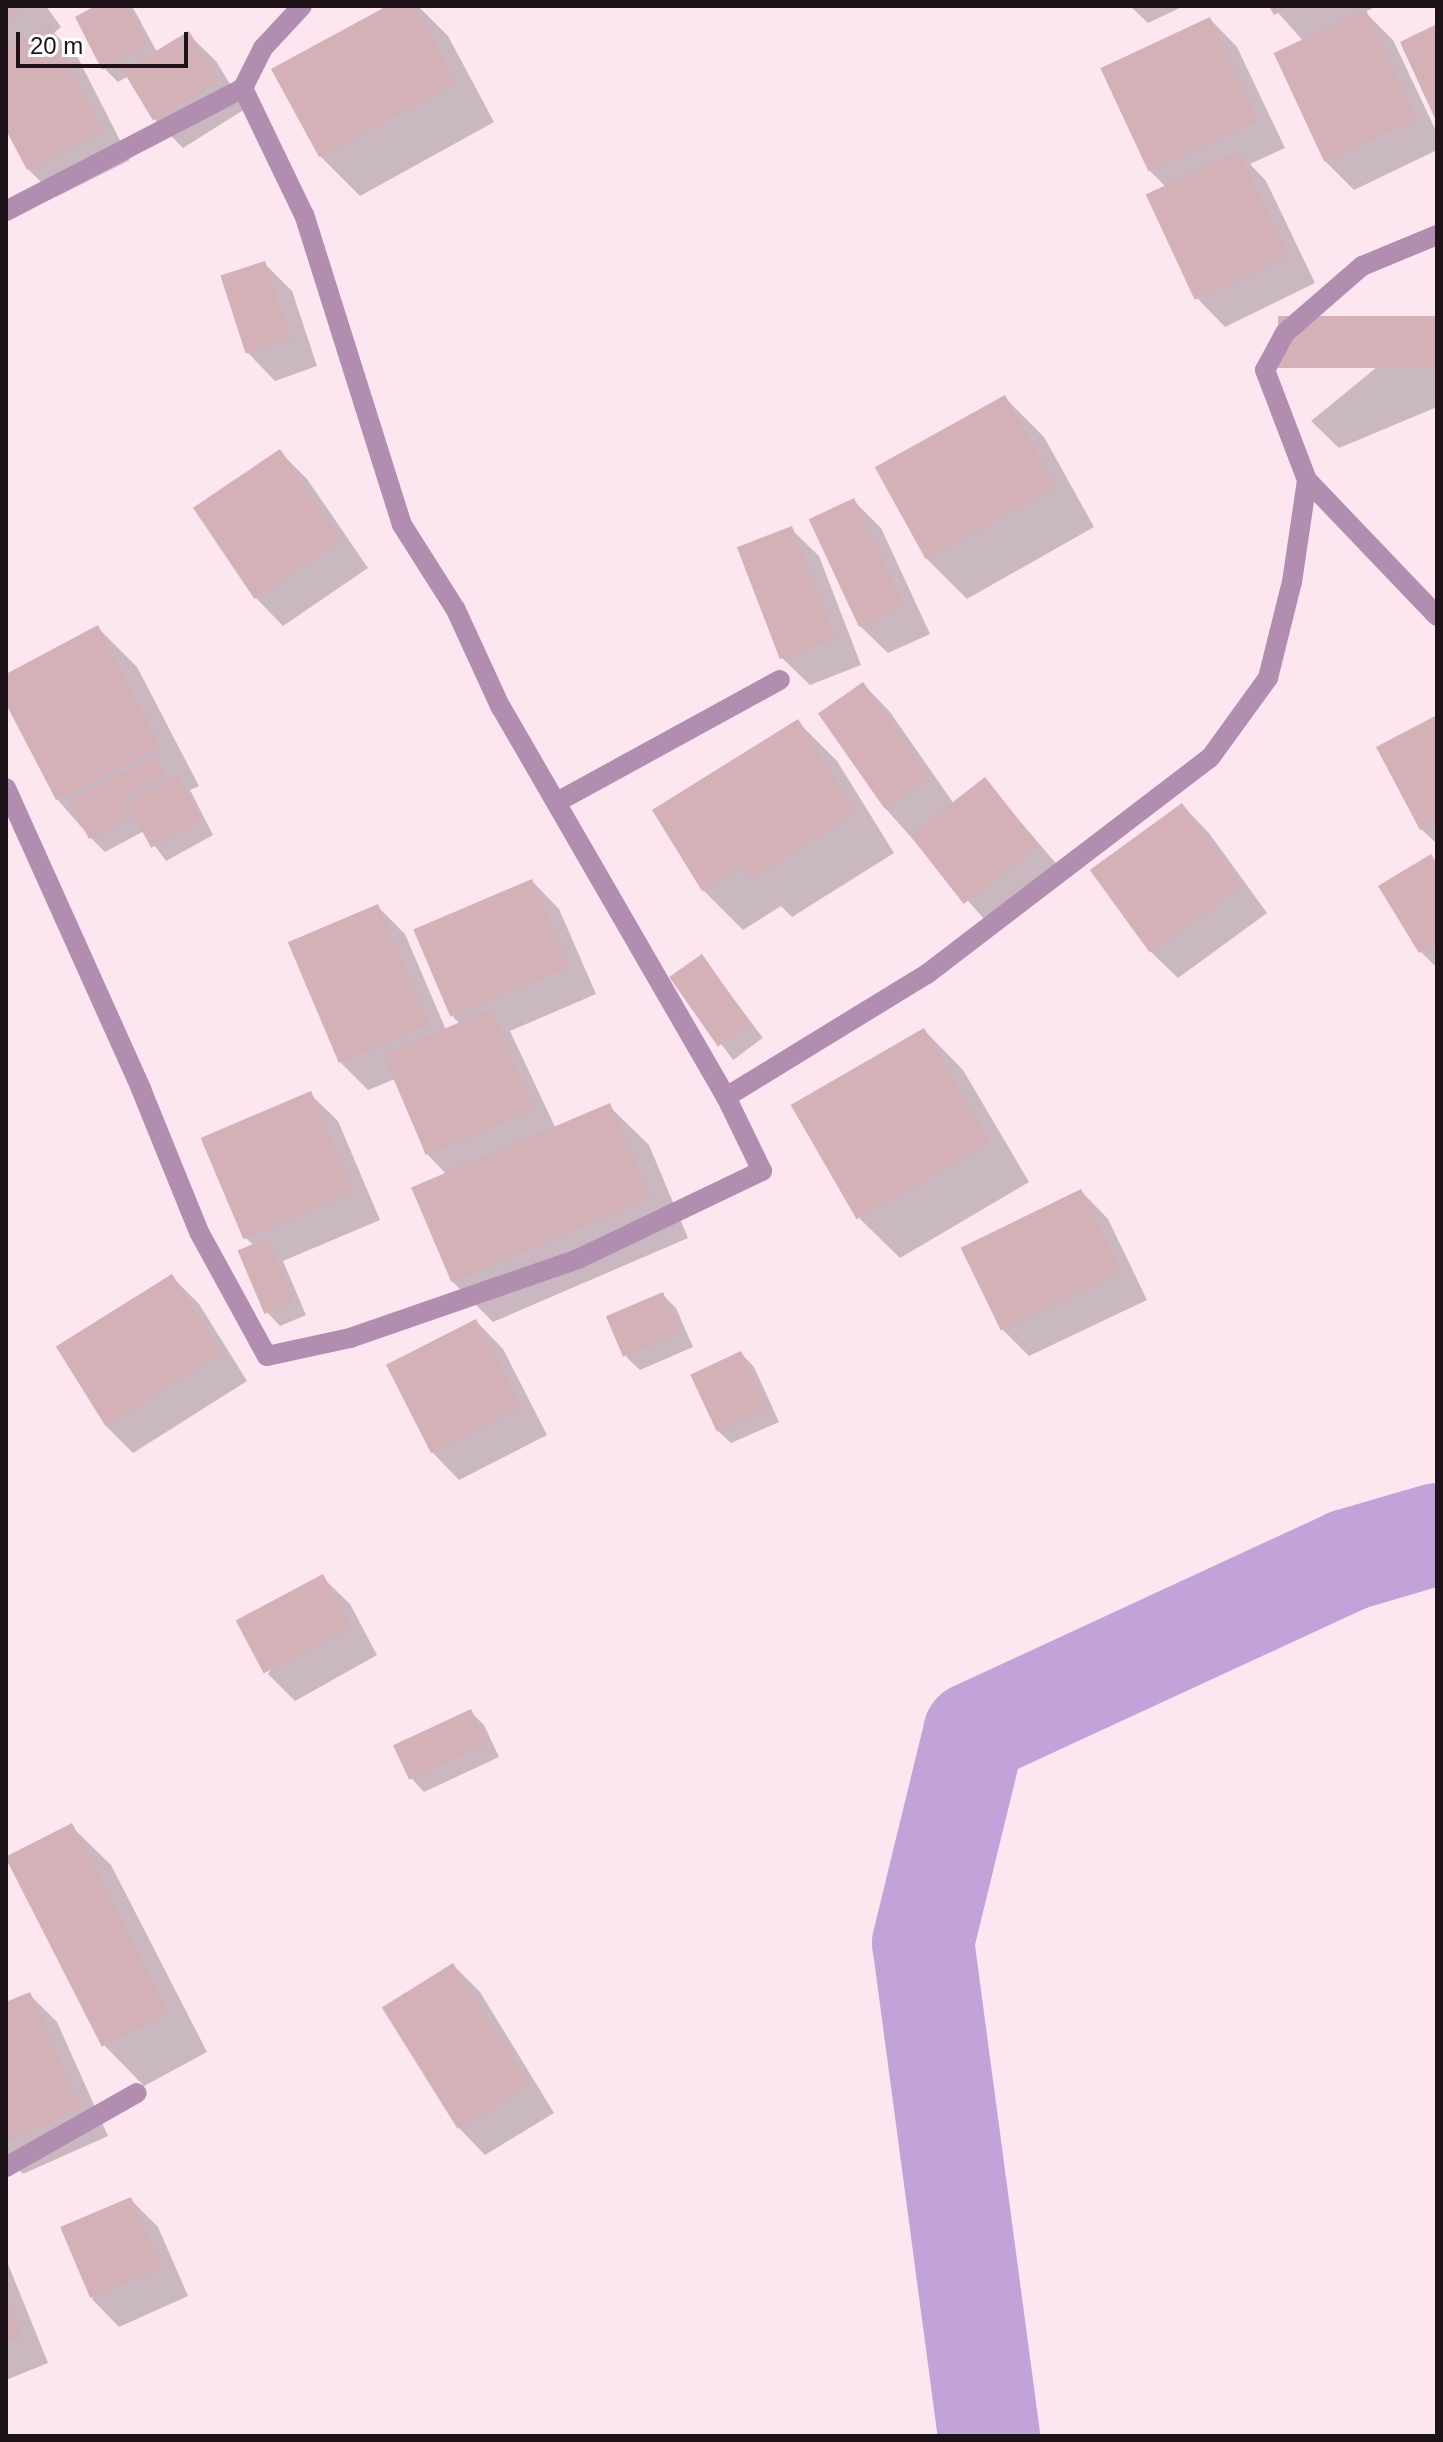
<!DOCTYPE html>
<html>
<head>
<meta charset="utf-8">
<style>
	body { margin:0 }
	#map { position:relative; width:1443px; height:2442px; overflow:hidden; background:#fce7f1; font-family:Arial,sans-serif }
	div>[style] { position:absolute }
	.shadow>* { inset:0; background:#0003; transform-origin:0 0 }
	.river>* { height:102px; margin:-51px; padding:0 51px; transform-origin:51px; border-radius:51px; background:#c1a3d9 }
	.building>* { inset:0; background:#d4b0b7; transform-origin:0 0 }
	.street>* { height:20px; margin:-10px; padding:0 10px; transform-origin:10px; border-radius:10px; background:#b18daf }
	span { translate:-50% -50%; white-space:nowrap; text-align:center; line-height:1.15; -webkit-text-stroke:8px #fff; paint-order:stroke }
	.frame { position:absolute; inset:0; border:8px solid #1e1319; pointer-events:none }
	.scale { position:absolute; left:16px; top:32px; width:172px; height:36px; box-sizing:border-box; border:4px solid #1e1319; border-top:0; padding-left:10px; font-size:24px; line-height:28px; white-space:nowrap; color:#1e1319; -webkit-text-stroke:6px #fff; paint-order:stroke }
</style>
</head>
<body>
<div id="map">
	<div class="shadow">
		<i style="clip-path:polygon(6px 6px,46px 6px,61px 27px,54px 33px,77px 56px,130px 160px,56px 197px,28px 169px,6px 125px)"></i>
		<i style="clip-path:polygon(99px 6px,132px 6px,157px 52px,188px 34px,216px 61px,245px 109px,183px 148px,155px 120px,129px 76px,118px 82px,104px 68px)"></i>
		<i style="clip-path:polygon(391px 6px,418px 6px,448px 36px,494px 122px,360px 196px,320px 156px)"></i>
		<i style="clip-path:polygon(1130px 6px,1184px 6px,1148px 23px)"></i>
		<i style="clip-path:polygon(1272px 6px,1377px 6px,1365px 12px,1393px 40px,1437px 133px,1437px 150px,1354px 190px,1326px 162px,1304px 42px)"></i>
		<i style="clip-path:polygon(1210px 19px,1237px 47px,1285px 148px,1250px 164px,1266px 181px,1315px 283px,1225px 327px,1198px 299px,1166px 187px,1150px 171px)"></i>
		<i style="clip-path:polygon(264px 263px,292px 291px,317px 366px,275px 381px,248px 353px)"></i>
		<i style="clip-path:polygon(1437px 318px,1437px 407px,1339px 448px,1311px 421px)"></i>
		<i style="clip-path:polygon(1005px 398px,1044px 437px,1094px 527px,967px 599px,927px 559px,878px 469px)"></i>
		<i style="clip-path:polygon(280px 452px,307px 479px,368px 568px,283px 626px,256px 598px,196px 508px)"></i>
		<i style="clip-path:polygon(853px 500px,881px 528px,930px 634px,888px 653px,860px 626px)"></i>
		<i style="clip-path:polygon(791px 529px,819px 556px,861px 665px,810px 685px,782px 658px)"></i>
		<i style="clip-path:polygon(98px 628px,137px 667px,199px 786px,190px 790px,213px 835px,166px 861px,144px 831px,105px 852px,91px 838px,57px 799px,6px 699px,6px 677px)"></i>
		<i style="clip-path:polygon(863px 684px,890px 712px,954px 804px,985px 780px,1065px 874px,994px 930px,885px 808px,821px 714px)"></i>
		<i style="clip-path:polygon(1437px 717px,1437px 844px,1421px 829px)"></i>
		<i style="clip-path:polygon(797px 721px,837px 761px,894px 853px,792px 917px,781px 906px,743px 930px,703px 890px,655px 811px)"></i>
		<i style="clip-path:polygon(1182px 805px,1209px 833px,1267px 913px,1178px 978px,1150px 951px)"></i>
		<i style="clip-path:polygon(1431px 856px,1437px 863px,1437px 968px,1421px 952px,1381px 887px)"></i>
		<i style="clip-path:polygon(532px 881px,559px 909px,596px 994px,510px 1031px,556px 1129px,609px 1106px,649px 1145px,688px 1238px,493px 1322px,453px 1282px,447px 1175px,428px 1155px,395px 1079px,368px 1090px,341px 1063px,377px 906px,405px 934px,446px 1030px,460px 1024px,453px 1017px)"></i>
		<i style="left:702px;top:957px;width:101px;height:37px;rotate:53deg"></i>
		<i style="clip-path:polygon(924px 1030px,963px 1070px,1029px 1182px,900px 1258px,860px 1219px)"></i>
		<i style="clip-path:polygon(310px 1094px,338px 1121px,380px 1220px,283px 1261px,306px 1315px,280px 1326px,267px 1312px,254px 1246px,246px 1238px)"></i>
		<i style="clip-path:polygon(1081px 1191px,1108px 1219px,1147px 1300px,1029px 1356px,1001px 1328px)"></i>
		<i style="clip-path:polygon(172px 1277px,199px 1304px,247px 1381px,133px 1453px,105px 1425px)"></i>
		<i style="clip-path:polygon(662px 1294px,676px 1308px,693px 1347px,640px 1370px,626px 1357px)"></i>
		<i style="clip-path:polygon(476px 1321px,503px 1349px,547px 1435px,459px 1480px,432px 1452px,389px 1366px)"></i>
		<i style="clip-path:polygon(741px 1353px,754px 1367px,779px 1422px,731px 1443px,717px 1430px)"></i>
		<i style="clip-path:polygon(322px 1577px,350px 1604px,377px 1655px,295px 1701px,268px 1674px)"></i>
		<i style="clip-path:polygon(471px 1712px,484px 1725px,499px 1757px,424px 1792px,411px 1778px)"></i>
		<i style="clip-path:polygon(71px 1826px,111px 1865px,207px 2052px,144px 2086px,105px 2046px,8px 1858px)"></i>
		<i style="clip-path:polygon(453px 1965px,480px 1992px,554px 2113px,485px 2155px,458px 2127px)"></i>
		<i style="clip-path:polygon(29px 1994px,57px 2022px,108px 2136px,23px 2174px,6px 2157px,6px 2005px)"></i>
		<i style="clip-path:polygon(131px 2200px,158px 2227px,188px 2296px,119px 2327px,92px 2299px)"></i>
		<i style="clip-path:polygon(6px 2259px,48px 2363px,6px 2380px)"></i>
	</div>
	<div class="river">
		<i style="left:989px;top:2436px;width:497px;rotate:-97.6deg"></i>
		<i style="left:923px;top:1943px;width:216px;rotate:-76.3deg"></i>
		<i style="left:974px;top:1733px;width:412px;rotate:-24.8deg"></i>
		<i style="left:1348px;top:1560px;width:93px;rotate:-16.3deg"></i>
	</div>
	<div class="building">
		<i style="clip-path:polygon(6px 6px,26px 6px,6px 21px)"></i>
		<i style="clip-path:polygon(95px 6px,128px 6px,148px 45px,102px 70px,75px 17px)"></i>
		<i style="clip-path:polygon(387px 6px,415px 6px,456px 83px,319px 157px,271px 69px)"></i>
		<i style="clip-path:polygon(1269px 6px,1292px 6px,1274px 15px)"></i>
		<i style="left:1366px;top:10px;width:120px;height:102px;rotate:65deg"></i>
		<i style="left:1210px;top:17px;width:114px;height:121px;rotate:65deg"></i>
		<i style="clip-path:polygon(1437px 24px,1437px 123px,1400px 42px)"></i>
		<i style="clip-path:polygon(50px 26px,103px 132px,27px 170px,6px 130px,6px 49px)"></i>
		<i style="left:189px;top:31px;width:58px;height:77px;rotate:59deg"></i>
		<i style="left:1239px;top:151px;width:116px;height:103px;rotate:65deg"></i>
		<i style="left:265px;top:261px;width:82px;height:47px;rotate:72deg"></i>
		<i style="left:1437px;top:316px;width:52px;height:159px;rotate:90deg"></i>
		<i style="left:1005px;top:395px;width:105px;height:149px;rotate:61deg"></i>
		<i style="left:280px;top:449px;width:110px;height:105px;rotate:56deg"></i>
		<i style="left:854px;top:498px;width:119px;height:50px;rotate:65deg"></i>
		<i style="left:792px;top:526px;width:120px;height:59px;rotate:69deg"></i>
		<i style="clip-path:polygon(98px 625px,160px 746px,56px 800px,6px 704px,6px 674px)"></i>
		<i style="left:863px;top:682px;width:116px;height:55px;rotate:55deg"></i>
		<i style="clip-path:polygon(1437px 715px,1437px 821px,1420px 830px,1376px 747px)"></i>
		<i style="clip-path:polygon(798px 719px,856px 813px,751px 878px,743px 866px,702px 891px,652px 810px)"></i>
		<i style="clip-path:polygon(155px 756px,165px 774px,121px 798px,131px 817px,89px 839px,69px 801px)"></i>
		<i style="left:177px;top:775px;width:52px;height:57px;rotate:62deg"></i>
		<i style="left:985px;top:777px;width:87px;height:95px;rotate:52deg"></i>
		<i style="left:1182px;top:803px;width:102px;height:114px;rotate:54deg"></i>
		<i style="clip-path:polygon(1431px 854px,1437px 864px,1437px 942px,1419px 953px,1378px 886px)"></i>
		<i style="left:532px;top:879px;width:95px;height:129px;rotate:67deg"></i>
		<i style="left:378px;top:904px;width:131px;height:98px;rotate:67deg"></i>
		<i style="left:702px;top:954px;width:85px;height:40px;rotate:55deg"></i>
		<i style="left:491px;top:1009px;width:109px;height:117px;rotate:67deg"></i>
		<i style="left:924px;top:1028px;width:132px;height:154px;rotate:60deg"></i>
		<i style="left:311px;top:1091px;width:110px;height:120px;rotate:67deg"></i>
		<i style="left:610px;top:1103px;width:103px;height:216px;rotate:67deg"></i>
		<i style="left:1081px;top:1189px;width:92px;height:134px;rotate:64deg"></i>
		<i style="left:267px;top:1238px;width:69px;height:32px;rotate:67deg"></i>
		<i style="left:172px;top:1274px;width:93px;height:137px;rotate:58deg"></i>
		<i style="left:663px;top:1292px;width:44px;height:62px;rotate:67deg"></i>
		<i style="left:476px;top:1319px;width:99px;height:101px;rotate:63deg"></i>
		<i style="left:741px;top:1351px;width:63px;height:56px;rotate:65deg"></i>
		<i style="left:323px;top:1574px;width:60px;height:99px;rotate:62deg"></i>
		<i style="left:471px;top:1709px;width:38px;height:86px;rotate:65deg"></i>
		<i style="left:72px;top:1823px;width:213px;height:75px;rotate:63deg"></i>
		<i style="left:453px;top:1963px;width:143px;height:84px;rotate:58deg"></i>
		<i style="clip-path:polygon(30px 1992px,81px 2108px,6px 2142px,6px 2002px)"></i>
		<i style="left:131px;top:2197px;width:77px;height:77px;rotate:67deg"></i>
		<i style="clip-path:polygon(6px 2297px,22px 2336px,6px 2342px)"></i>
	</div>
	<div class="street">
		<i style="left:6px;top:211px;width:267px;rotate:-27.4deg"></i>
		<i style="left:243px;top:88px;width:45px;rotate:-63.4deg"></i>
		<i style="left:263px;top:48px;width:57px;rotate:-47.1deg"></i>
		<i style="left:1437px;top:235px;width:81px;rotate:157.5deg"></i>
		<i style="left:1362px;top:266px;width:102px;rotate:139deg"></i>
		<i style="left:1285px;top:333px;width:42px;rotate:118.4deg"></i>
		<i style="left:1265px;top:370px;width:118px;rotate:69.1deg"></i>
		<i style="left:1307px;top:480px;width:188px;rotate:46.3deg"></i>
		<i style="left:6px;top:788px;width:330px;rotate:65.8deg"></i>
		<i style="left:141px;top:1089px;width:154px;rotate:67.9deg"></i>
		<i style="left:199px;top:1232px;width:141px;rotate:61.3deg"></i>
		<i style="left:267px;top:1356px;width:85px;rotate:-12.2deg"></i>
		<i style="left:350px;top:1338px;width:241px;rotate:-19.1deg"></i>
		<i style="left:578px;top:1259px;width:204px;rotate:-25.6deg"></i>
		<i style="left:762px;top:1171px;width:82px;rotate:-115.9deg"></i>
		<i style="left:726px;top:1097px;width:449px;rotate:-120deg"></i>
		<i style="left:501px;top:708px;width:108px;rotate:-114.7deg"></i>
		<i style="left:456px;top:610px;width:101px;rotate:-122.4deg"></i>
		<i style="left:402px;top:525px;width:325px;rotate:-107.5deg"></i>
		<i style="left:304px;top:215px;width:141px;rotate:-115.7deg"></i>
		<i style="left:557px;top:802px;width:254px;rotate:-28.7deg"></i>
		<i style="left:726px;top:1097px;width:236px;rotate:-31.5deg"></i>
		<i style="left:927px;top:974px;width:356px;rotate:-37.4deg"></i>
		<i style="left:1210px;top:758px;width:99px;rotate:-54.1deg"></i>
		<i style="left:1268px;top:678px;width:99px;rotate:-76deg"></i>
		<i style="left:1292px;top:582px;width:103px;rotate:-81.6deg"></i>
		<i style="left:6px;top:2167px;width:150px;rotate:-29.5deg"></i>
	</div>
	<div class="frame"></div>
	<div class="scale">20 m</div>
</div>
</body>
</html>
